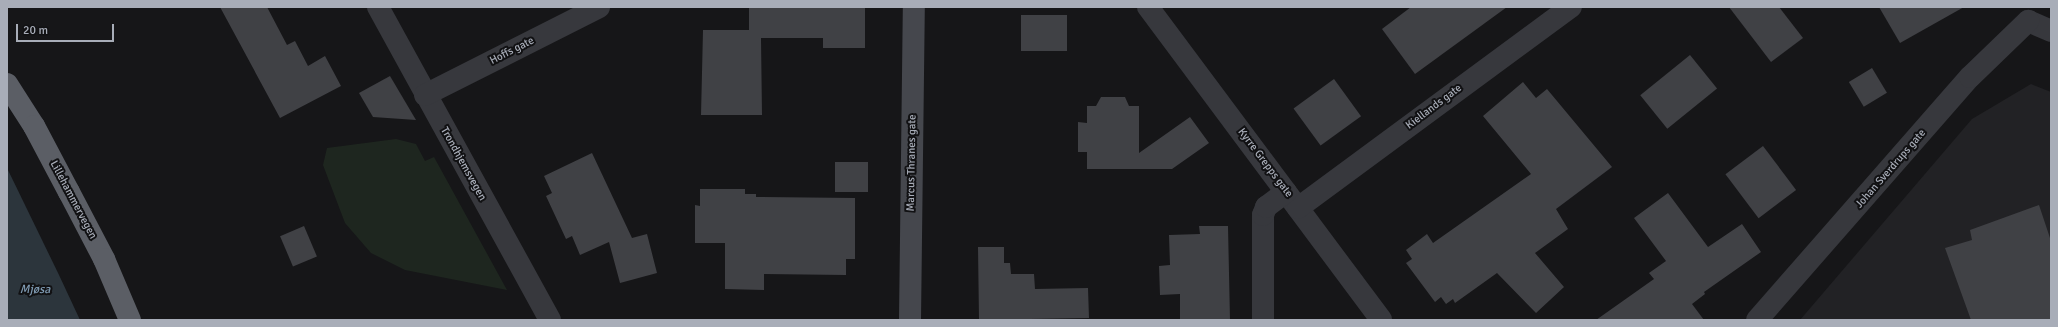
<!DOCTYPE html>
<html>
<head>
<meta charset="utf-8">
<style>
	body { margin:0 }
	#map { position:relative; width:2058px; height:327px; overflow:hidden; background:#161618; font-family:Signika,sans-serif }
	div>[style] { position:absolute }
	.built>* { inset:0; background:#222225 }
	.green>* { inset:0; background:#1e261f }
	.water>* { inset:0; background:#2c353c }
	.building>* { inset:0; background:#404145; transform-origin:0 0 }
	.minor>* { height:22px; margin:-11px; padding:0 11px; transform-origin:11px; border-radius:11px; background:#37383d }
	.secondary>* { height:22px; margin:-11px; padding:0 11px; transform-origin:11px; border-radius:11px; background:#45474d }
	.trunk>* { height:22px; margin:-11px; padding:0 11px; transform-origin:11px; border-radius:11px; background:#5b5e65 }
	span { translate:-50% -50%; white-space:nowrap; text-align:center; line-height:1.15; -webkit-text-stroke:4px #111113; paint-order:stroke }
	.street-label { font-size:11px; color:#a8adb8 }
	.water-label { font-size:12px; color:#7f9bb3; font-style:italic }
	.frame { position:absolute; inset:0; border:8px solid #a8adb8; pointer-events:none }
	.scale { position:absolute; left:16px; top:24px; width:98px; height:18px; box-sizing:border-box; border:2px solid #a8adb8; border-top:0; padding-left:5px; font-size:12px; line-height:14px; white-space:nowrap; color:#a8adb8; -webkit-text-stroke:3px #111113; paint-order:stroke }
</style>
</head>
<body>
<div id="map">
	<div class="built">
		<i style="clip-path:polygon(2031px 84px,2051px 92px,2051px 320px,1800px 320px,1972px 119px)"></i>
	</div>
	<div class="green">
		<i style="clip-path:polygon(396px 139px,416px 144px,425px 161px,434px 157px,507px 290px,405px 270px,371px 253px,345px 223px,323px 165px,327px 148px)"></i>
	</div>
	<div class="water">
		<i style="clip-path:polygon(7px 168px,59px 275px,80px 320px,7px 320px)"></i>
	</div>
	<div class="building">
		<i style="clip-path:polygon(220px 7px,267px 7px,287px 45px,295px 41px,308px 66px,325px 56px,341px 86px,280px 118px)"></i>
		<i style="clip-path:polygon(749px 7px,865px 7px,865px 48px,823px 48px,823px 38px,761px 38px,762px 115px,701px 115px,703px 30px,749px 30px)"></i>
		<i style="clip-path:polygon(1411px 7px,1507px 7px,1415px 74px,1382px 29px)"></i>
		<i style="clip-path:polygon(1729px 7px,1779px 7px,1803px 38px,1771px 62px)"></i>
		<i style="clip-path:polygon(1879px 7px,1964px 7px,1900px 43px)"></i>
		<i style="left:1067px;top:15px;width:36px;height:46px;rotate:90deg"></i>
		<i style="left:1690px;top:55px;width:43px;height:64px;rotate:51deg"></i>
		<i style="left:1872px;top:68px;width:29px;height:27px;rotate:59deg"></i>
		<i style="clip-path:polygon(390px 76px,416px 120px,373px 117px,359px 93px)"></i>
		<i style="left:1334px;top:79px;width:46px;height:50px;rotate:54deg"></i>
		<i style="clip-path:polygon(1523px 82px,1536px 98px,1547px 89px,1612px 167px,1556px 209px,1568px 229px,1535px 253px,1564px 287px,1536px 313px,1497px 273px,1455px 303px,1453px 299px,1446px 304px,1441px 297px,1435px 302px,1406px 263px,1412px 259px,1406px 250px,1427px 234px,1433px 243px,1531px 174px,1483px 116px)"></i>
		<i style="clip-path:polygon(1101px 97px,1125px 97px,1129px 106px,1139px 106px,1139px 153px,1190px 117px,1209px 143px,1172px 169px,1087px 169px,1087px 152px,1078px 152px,1078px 122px,1087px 123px,1087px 106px,1096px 106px)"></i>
		<i style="left:1763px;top:146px;width:55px;height:47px;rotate:53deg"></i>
		<i style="clip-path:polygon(592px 153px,632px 238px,647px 234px,657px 273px,620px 283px,609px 242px,580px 255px,572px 236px,566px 239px,546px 196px,552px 193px,544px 176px)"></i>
		<i style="left:835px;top:162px;width:33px;height:30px"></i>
		<i style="clip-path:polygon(700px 189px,745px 189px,745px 194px,756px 194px,756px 197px,855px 198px,855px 259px,846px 259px,846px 275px,764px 274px,764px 290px,725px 289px,725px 243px,695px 243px,695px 205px,700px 206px)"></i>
		<i style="clip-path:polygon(1668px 193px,1708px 247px,1742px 224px,1761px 252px,1704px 292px,1705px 294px,1692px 304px,1704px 320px,1596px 320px,1654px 279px,1649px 273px,1666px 261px,1634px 218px)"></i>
		<i style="clip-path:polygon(2039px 205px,2051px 241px,2051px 320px,1971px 320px,1945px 248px,1972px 240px,1970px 230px)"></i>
		<i style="left:304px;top:226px;width:33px;height:26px;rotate:67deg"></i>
		<i style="clip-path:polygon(1199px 226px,1228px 226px,1230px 320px,1180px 320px,1180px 294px,1160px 295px,1159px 266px,1170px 265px,1169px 235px,1200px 234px)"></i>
		<i style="clip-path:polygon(978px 247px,1004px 247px,1004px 263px,1010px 263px,1011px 274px,1034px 274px,1035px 289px,1088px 288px,1089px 318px,979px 320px)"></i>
	</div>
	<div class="minor">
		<i style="left:378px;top:7px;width:357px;rotate:61.2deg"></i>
		<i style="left:1148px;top:7px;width:390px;rotate:53.3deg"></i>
		<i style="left:2028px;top:21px;width:25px;rotate:23deg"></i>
		<i style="left:425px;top:95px;width:195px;rotate:-26.8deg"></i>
		<i style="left:1298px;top:208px;width:339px;rotate:-36.4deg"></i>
		<i style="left:1263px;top:320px;width:105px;rotate:-90deg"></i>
		<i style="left:1263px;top:215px;width:9px;rotate:-69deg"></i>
		<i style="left:1266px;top:207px;width:25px;rotate:-37deg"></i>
		<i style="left:1757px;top:320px;width:323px;rotate:-48.8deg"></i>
		<i style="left:1970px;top:77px;width:81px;rotate:-44deg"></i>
	</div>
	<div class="secondary">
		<i style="left:910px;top:320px;width:313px;rotate:-89.3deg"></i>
	</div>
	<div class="trunk">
		<i style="left:7px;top:84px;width:50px;rotate:57.3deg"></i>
		<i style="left:34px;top:126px;width:75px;rotate:62.1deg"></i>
		<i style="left:69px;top:192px;width:76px;rotate:62.4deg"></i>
		<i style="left:104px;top:259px;width:66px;rotate:66.9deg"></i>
	</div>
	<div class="street-label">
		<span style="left:512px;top:51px;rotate:-27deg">Hoffs gate</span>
		<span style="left:1434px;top:107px;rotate:-37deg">Kiellands gate</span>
		<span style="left:912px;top:163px;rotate:-89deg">Marcus Thranes gate</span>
		<span style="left:1265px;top:163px;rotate:53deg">Kyrre Grepps gate</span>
		<span style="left:463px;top:164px;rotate:61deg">Trondhjemsvegen</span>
		<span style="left:1891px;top:169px;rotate:-49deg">Johan Sverdrups gate</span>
		<span style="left:73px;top:200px;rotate:62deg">Lillehammervegen</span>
	</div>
	<div class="water-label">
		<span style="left:35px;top:290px">Mjøsa</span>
	</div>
	<div class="frame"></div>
	<div class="scale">20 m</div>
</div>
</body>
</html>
